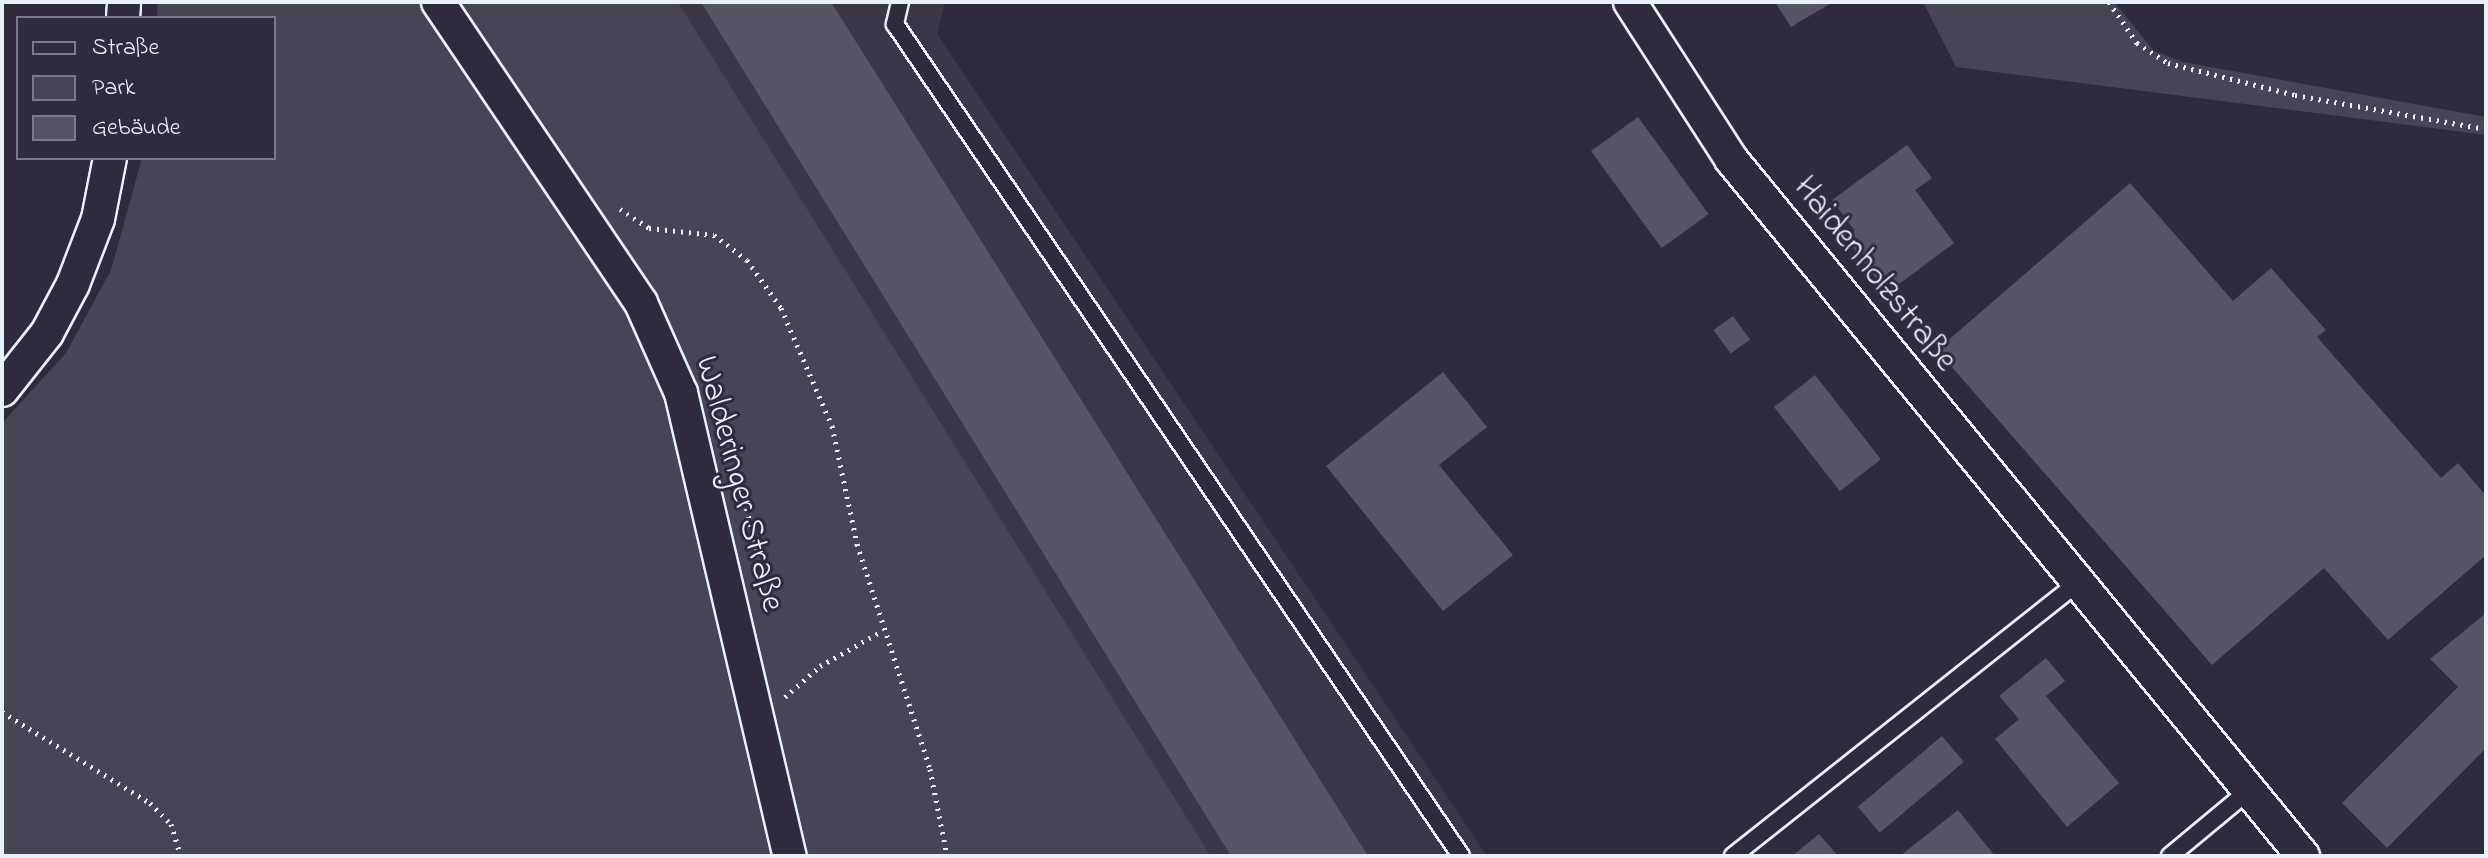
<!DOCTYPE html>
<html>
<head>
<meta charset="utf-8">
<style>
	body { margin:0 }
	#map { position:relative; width:2488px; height:858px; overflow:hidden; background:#2f2a3d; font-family:"Indie Flower",sans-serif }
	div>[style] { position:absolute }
	.built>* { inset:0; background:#3b3749 }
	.green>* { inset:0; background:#464455 }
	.building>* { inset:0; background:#575565; transform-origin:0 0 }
	.path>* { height:5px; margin-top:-2.5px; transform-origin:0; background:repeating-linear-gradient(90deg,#e8f1f8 0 2px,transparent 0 8px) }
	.roads { filter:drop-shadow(2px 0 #e8f1f8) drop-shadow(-2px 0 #e8f1f8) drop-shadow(0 2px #e8f1f8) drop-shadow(0 -2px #e8f1f8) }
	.service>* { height:16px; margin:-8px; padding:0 8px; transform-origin:8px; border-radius:8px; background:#2f2a3d }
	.minor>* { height:32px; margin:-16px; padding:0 16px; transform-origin:16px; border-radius:16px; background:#2f2a3d }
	span { translate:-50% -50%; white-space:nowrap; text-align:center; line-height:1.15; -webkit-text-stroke:6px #2f2a3d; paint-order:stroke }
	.street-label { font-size:34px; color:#e8f1f8 }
	.frame { position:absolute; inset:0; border:4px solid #e8f1f8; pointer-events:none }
	.legend { position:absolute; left:16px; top:16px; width:260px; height:144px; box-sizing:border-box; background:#2f2a3d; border:2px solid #797a88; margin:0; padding:10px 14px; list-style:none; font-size:24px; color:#e8f1f8 }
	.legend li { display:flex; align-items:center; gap:16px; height:40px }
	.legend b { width:40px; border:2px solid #797a88 }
</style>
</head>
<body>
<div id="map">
	<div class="built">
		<i style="clip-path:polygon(678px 2px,945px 2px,937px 34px,1487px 856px,1211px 856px)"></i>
	</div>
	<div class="green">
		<i style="clip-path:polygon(158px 2px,678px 2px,1211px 856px,2px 856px,2px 423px,66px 353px,111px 270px,142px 158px,274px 158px,274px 18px,157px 18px)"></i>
		<i style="clip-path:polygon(1923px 2px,2114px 2px,2154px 51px,2183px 62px,2486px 117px,2486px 135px,1956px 67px)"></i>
	</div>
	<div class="building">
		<i style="clip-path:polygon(701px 2px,831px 2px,1368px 856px,1231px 856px)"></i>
		<i style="clip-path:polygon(1775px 2px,1833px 2px,1791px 27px)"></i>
		<i style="left:1638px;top:117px;width:120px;height:58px;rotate:54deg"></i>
		<i style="clip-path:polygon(1907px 145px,1932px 178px,1915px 190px,1954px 243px,1887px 293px,1846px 238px,1855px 231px,1832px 200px)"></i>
		<i style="clip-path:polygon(2130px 183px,2233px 301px,2271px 268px,2326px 330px,2317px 337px,2441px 478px,2458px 463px,2486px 496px,2486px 555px,2388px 640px,2324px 568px,2212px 665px,1937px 350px)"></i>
		<i style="left:1733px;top:316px;width:29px;height:24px;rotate:54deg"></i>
		<i style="clip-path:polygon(1443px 372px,1487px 427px,1439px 465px,1513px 555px,1443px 611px,1326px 466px)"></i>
		<i style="left:1815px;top:375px;width:107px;height:52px;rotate:52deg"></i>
		<i style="clip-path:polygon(2486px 613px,2486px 748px,2387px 848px,2342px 803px,2458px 687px,2430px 659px)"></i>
		<i style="clip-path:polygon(2046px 658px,2065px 681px,2046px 696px,2119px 783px,2067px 827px,1995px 739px,2019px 719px,1999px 696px)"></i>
		<i style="left:1942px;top:736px;width:34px;height:110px;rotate:50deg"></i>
		<i style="clip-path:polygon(1958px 810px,1995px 856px,1900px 856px)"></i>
		<i style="clip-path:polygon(1819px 834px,1838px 856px,1792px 856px)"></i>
	</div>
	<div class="path">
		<i style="left:2109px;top:2px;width:50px;rotate:55.7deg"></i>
		<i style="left:2137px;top:43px;width:37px;rotate:33deg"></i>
		<i style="left:2168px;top:63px;width:131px;rotate:14.1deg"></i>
		<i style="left:2295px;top:95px;width:194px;rotate:10.1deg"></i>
		<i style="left:620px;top:209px;width:35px;rotate:33deg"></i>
		<i style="left:649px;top:228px;width:65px;rotate:6.1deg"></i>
		<i style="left:714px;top:235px;width:41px;rotate:37.1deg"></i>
		<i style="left:747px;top:260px;width:59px;rotate:54.7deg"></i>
		<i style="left:781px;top:308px;width:129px;rotate:66.6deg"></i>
		<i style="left:832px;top:426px;width:121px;rotate:78deg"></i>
		<i style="left:857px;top:544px;width:237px;rotate:72deg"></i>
		<i style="left:930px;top:769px;width:89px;rotate:78.9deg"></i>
		<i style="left:741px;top:485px;width:103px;rotate:76.5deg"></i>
		<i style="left:785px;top:697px;width:47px;rotate:-41.5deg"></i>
		<i style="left:820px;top:666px;width:71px;rotate:-29.4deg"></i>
		<i style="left:2px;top:712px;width:174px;rotate:31.6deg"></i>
		<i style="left:150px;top:803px;width:30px;rotate:45deg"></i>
		<i style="left:171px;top:824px;width:34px;rotate:73deg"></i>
	</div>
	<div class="roads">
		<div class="service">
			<i style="left:900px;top:2px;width:23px;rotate:103deg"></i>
			<i style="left:895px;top:24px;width:1006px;rotate:55.77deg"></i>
			<i style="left:1733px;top:856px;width:438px;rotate:-38.4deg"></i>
			<i style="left:2170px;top:856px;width:100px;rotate:-39.7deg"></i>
		</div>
		<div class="minor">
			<i style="left:438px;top:2px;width:363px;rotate:56deg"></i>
			<i style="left:641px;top:303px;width:98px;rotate:66deg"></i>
			<i style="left:681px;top:393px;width:476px;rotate:76.8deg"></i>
			<i style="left:1630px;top:2px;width:187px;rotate:57.2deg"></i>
			<i style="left:1731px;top:159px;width:902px;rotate:50.63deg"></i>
			<i style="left:123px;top:18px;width:16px;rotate:-86deg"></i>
			<i style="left:2px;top:390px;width:73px;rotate:-51.7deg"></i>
			<i style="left:47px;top:333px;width:55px;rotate:-62deg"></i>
			<i style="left:73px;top:284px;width:70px;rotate:-69deg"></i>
			<i style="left:98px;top:219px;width:62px;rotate:-78.9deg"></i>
		</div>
	</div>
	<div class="street-label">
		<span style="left:1874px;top:275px;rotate:51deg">Haidenholzstraße</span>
		<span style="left:738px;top:484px;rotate:75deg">Walderinger Straße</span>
	</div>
	<div class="frame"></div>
	<ul class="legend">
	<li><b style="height:10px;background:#2f2a3d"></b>Straße</li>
	<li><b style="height:22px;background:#464455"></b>Park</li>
	<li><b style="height:22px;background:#575565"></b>Gebäude</li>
	</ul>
</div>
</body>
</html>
